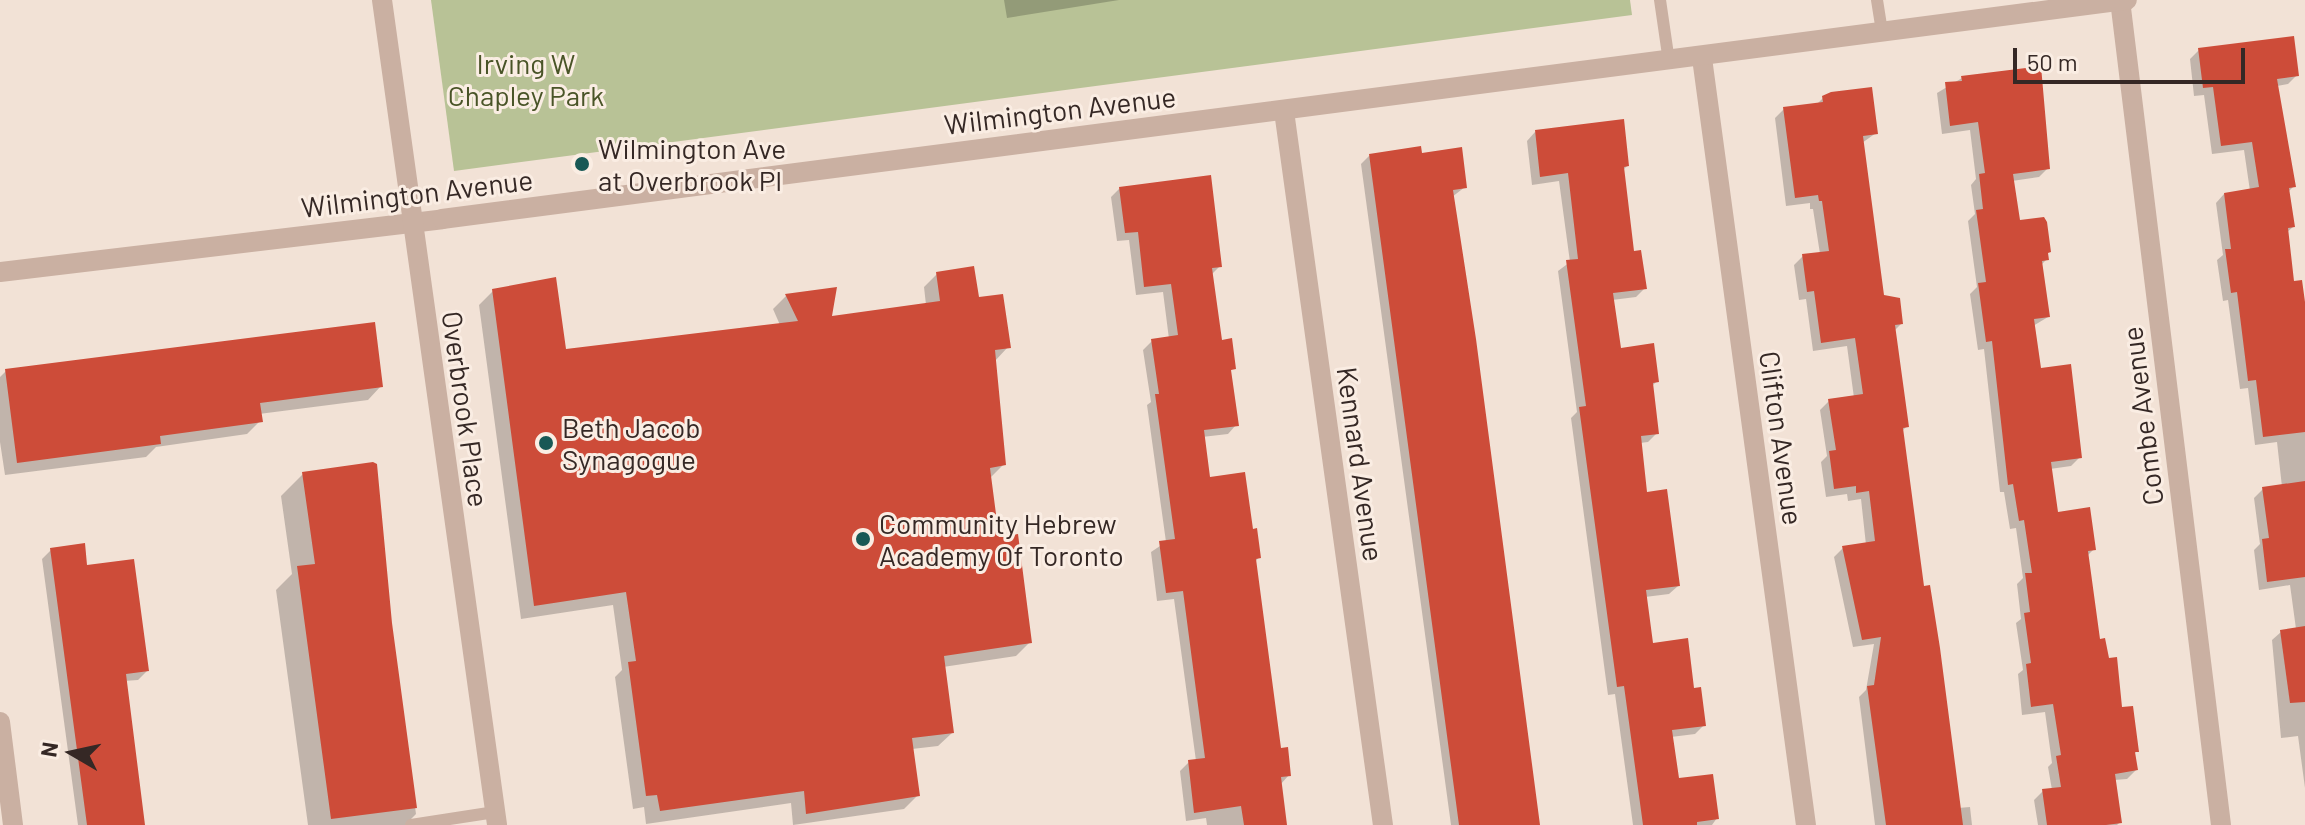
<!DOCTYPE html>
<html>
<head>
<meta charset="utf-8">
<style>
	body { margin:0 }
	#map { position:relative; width:2305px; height:825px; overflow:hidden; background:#f2e2d6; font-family:Barlow,sans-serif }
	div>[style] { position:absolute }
	.green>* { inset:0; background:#b8c296 }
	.shadow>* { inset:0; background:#0003 }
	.building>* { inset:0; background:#cd4c39 }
	.service>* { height:12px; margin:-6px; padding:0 6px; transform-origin:6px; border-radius:6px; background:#cab0a2 }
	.minor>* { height:20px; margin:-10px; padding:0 10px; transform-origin:10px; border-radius:10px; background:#cab0a2 }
	.tertiary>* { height:20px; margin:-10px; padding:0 10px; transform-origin:10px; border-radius:10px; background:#cab0a2 }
	.dots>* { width:22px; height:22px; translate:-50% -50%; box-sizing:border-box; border:4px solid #faede3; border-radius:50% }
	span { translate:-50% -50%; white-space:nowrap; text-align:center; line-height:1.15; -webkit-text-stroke:6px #faede3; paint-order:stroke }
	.park-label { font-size:28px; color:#495427 }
	.street-label { font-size:28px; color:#352825 }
	.poi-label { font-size:28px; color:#352825 }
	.left { translate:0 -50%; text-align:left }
	.north { position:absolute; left:32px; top:713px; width:80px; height:80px; -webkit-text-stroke:6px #faede3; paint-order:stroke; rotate:279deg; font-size:22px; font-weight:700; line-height:32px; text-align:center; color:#352825 }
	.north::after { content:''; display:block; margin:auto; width:28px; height:36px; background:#352825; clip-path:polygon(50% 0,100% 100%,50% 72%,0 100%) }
	.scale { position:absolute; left:2013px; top:48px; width:232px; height:36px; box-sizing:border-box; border:4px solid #352825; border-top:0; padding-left:10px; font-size:24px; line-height:28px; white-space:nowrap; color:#352825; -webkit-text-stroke:6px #faede3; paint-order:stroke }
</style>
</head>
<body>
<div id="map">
	<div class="green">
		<i style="clip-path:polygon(431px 0,1630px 0,1632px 15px,454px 171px)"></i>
	</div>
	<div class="shadow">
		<i style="clip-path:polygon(1004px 0,1119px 0,1007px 18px)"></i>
		<i style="clip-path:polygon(2199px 50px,2297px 75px,2288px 84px,2277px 86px,2294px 186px,2288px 192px,2293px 227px,2286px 233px,2292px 283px,2305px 316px,2305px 788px,2298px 736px,2281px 738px,2272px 640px,2281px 632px,2296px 629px,2290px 585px,2259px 590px,2254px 550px,2260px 544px,2254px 498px,2263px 489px,2282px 487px,2277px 442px,2255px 445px,2248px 388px,2240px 389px,2228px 300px,2223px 301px,2217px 260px,2223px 255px,2216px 203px,2224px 194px,2250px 191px,2244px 150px,2212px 154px,2204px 95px,2194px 96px,2190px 59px)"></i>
		<i style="clip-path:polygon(1962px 78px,2048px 168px,2039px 177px,2012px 181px,2018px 222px,2046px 254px,2047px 259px,2040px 266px,2048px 317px,2033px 326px,2039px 370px,2080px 457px,2071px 466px,2050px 469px,2056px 514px,2094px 549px,2087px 556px,2098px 641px,2137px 751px,2134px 754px,2136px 770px,2127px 779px,2114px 780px,2120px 822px,2117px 825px,2038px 825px,2034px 800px,2043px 791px,2052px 790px,2048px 767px,2052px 763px,2045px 712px,2022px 715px,2018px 674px,2023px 670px,2016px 623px,2021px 619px,2017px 584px,2023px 578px,2016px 528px,2010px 529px,2004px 492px,2000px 492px,1984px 349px,1978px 350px,1970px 294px,1977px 287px,1968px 221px,1975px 214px,1971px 185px,1976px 179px,1970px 130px,1942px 134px,1937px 93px)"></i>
		<i style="clip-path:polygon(1823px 98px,1876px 133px,1862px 143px,1882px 297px,1901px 324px,1894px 331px,1907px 426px,1901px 432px,1912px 514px,1958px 808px,1970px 807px,1972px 825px,1875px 825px,1859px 697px,1866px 690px,1874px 644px,1853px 647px,1834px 557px,1843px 548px,1866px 545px,1861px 499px,1848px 501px,1847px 494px,1826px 497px,1821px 462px,1827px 456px,1820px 410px,1829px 401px,1854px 398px,1847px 346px,1813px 351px,1806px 299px,1799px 300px,1794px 265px,1803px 256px,1820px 254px,1813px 209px,1810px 209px,1810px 203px,1786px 206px,1775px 118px,1784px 109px,1817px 104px)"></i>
		<i style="clip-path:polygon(1535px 132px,1627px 166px,1622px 171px,1633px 253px,1645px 288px,1636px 297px,1612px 300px,1620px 350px,1657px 381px,1651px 387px,1657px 433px,1648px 442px,1640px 443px,1646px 494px,1678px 586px,1669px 594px,1645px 597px,1651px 645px,1692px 690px,1704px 725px,1695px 734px,1671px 737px,1677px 780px,1717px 818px,1712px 825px,1633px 825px,1615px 694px,1608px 695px,1571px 418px,1577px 412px,1558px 271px,1570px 262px,1559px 181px,1532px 185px,1527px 141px)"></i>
		<i style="clip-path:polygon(1420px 155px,1465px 187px,1452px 197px,1539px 825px,1451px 825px,1361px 164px,1369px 156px)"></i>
		<i style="clip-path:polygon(1120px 188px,1220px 266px,1211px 275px,1220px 342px,1233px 368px,1229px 373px,1236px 425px,1228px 434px,1202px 437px,1208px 479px,1251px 531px,1259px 557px,1255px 562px,1279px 750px,1289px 775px,1280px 785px,1285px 825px,1207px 825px,1206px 818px,1186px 821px,1180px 771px,1189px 762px,1196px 761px,1174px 599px,1157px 601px,1151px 552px,1166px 542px,1147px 405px,1151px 402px,1143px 350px,1152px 341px,1169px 339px,1163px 292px,1136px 295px,1129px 240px,1117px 241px,1111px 197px)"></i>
		<i style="clip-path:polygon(937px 274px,977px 299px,1008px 347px,994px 362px,1004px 464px,989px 479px,998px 539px,1030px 642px,1016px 656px,943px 667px,952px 733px,938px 746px,912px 749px,918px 795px,904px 809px,793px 825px,791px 803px,646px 824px,644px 807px,633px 809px,615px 677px,622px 670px,613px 605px,521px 619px,479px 305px,493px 291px,565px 351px,780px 325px,773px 309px,786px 296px,830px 318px,926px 305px,924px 287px)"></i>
		<i style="clip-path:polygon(6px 371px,381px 386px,368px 400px,259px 414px,260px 421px,247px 434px,156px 447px,146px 457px,5px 475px,0 442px,0 377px)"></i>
		<i style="clip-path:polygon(303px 474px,390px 624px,416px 814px,405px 825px,308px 825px,276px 590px,292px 574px,281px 496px)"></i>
		<i style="clip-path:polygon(51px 550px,86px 568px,147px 671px,138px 680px,124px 681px,143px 825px,78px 825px,42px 559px)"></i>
	</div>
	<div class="building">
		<i style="clip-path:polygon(2294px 36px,2299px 76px,2277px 79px,2296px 187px,2289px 188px,2295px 227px,2288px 228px,2294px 281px,2302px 280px,2305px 302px,2305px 432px,2263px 437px,2256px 380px,2248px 381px,2237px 292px,2231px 293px,2225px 249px,2231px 249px,2224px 193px,2259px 187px,2252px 142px,2221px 146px,2213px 87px,2203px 88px,2198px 48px)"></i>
		<i style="clip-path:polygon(2041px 66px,2050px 169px,2013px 174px,2020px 220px,2044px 217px,2047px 222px,2051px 252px,2048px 253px,2049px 260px,2042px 261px,2050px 317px,2034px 319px,2041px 368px,2071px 364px,2082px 458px,2051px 462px,2058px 512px,2090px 507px,2096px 550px,2088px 551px,2100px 639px,2105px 638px,2109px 658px,2117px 657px,2122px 707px,2133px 706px,2139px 752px,2135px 752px,2138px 770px,2115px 774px,2122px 823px,2106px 825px,2047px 825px,2042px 789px,2061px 787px,2056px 756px,2061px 755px,2053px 704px,2031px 707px,2026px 664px,2031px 663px,2024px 613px,2030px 612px,2025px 573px,2032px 573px,2024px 520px,2019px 521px,2013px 484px,2008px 485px,1992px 341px,1986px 342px,1978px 283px,1986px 282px,1976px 210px,1983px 209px,1979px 174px,1985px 173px,1978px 122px,1950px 126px,1945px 82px,1962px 81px,1961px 76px)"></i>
		<i style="clip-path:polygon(1872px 87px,1878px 134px,1863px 136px,1884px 295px,1900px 298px,1903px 324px,1895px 325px,1909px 427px,1903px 428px,1924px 586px,1930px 585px,1940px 648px,1963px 825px,1886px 825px,1867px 686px,1874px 685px,1881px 637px,1862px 640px,1842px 546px,1875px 541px,1869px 491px,1856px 493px,1856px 486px,1834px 489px,1829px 451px,1836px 450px,1828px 399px,1863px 394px,1855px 338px,1821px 343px,1814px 291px,1807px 292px,1802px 254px,1829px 251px,1822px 201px,1819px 201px,1818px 195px,1795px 198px,1783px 107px,1823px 102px,1822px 96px,1831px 92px)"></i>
		<i style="clip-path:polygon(1624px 119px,1629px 166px,1624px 167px,1634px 251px,1641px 250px,1647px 289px,1613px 293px,1621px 348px,1654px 343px,1659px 382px,1653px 383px,1659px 434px,1641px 436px,1647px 492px,1667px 489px,1680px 586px,1646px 590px,1653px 643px,1688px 638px,1694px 688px,1701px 687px,1706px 726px,1672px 730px,1679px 778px,1713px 774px,1719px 819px,1697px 822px,1697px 825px,1643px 825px,1624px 686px,1617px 687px,1579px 407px,1586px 406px,1566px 260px,1578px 259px,1568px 173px,1540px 177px,1535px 130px)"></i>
		<i style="clip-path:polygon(1421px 146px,1422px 153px,1462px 147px,1467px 188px,1453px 190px,1476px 339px,1540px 825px,1459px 825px,1369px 154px)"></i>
		<i style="clip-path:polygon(1211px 175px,1222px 267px,1212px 268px,1222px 340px,1232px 338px,1236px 369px,1231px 370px,1239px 426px,1204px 430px,1210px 477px,1245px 472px,1253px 529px,1257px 528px,1261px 558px,1256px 559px,1281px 748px,1288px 747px,1291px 776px,1281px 777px,1287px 825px,1244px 825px,1241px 806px,1194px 813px,1188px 760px,1205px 758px,1194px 675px,1183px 591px,1166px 593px,1159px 541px,1175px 539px,1155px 394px,1159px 394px,1151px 339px,1178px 335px,1171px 284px,1144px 287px,1138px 232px,1125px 233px,1119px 187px)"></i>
		<i style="clip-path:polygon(974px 266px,979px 297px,1003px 294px,1011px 348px,995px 350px,1006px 465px,990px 468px,999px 537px,1018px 534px,1032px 643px,944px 656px,954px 733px,912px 738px,920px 796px,806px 814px,804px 791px,660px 811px,657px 795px,646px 796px,628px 662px,636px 661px,626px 592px,534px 606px,492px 289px,556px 277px,566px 349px,798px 321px,785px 294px,837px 287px,832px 316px,940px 301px,936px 272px)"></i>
		<i style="clip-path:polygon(375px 322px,383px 387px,260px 403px,263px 422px,160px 436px,161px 444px,17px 463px,5px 369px)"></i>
		<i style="clip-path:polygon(373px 462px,377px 464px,392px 623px,417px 808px,331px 819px,297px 566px,315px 564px,302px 472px)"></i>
		<i style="clip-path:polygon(2305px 481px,2305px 577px,2267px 582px,2262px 539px,2269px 538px,2262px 487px)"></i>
		<i style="clip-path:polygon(85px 543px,87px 565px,134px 559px,149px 671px,126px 674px,145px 825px,87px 825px,50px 548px)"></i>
		<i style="clip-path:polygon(2305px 626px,2305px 702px,2290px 703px,2280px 630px)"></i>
	</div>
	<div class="service">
		<i style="left:1660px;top:0;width:63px;rotate:81.7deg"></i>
		<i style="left:1877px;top:0;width:33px;rotate:81deg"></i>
		<i style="left:411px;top:825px;width:85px;rotate:-8.8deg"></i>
	</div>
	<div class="minor">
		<i style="left:2120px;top:0;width:831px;rotate:83.02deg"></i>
		<i style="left:1702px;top:58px;width:774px;rotate:82.28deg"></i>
		<i style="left:1284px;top:111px;width:721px;rotate:82.11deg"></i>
		<i style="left:0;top:272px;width:445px;rotate:-6.8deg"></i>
		<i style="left:442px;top:219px;width:1699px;rotate:-7.41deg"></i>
		<i style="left:0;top:722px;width:104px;rotate:82.8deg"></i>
	</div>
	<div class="tertiary">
		<i style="left:382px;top:0;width:833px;rotate:82.06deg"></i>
	</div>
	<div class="dots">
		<i style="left:582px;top:164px;background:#185855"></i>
		<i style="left:546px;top:443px;background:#185855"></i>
		<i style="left:863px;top:539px;background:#185855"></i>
	</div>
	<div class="park-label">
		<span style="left:526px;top:79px">Irving W<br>Chapley Park</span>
	</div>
	<div class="street-label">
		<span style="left:1060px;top:110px;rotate:-7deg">Wilmington Avenue</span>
		<span style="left:417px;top:193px;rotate:-7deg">Wilmington Avenue</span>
		<span style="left:466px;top:409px;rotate:82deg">Overbrook Place</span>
		<span style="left:2142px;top:416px;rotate:-97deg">Combe Avenue</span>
		<span style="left:1782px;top:438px;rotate:82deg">Clifton Avenue</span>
		<span style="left:1361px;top:464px;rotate:82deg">Kennard Avenue</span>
	</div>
	<div class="poi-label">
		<span class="left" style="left:598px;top:164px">Wilmington Ave<br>at Overbrook Pl</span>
		<span class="left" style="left:562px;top:443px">Beth Jacob<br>Synagogue</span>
		<span class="left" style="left:879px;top:539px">Community Hebrew<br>Academy Of Toronto</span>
	</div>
	<div class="north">N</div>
	<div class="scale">50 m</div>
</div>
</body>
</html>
